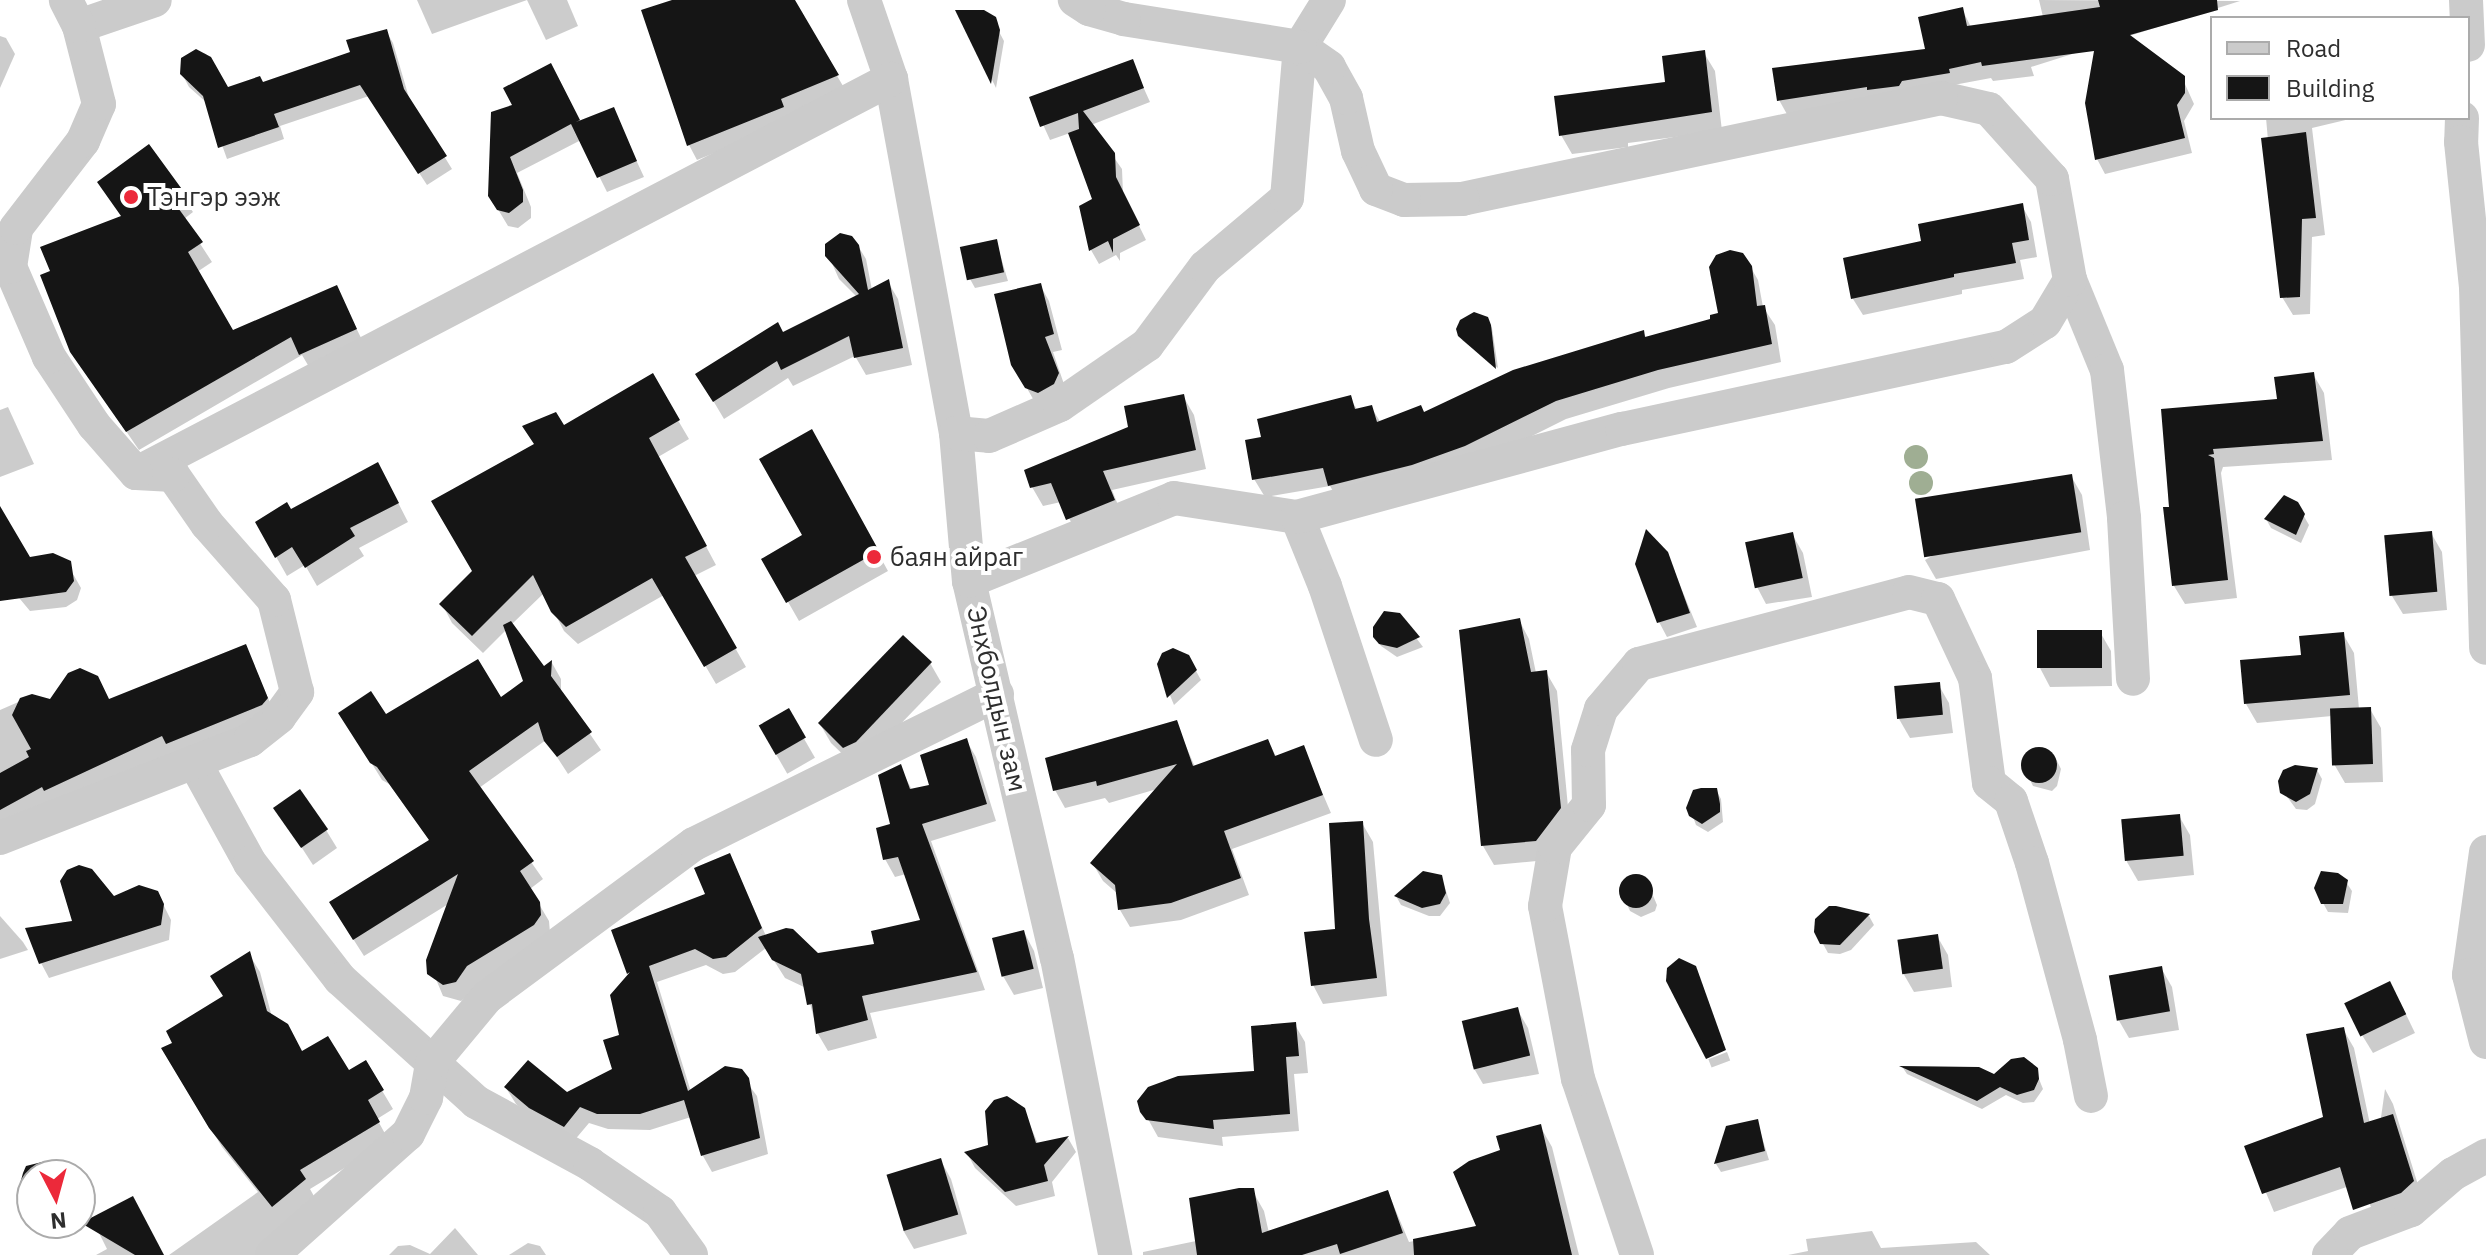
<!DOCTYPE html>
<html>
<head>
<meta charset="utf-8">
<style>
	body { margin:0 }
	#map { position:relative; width:2486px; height:1255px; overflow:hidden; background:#fff; font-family:"IBM Plex Sans",sans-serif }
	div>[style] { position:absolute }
	.shadow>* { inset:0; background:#0003; transform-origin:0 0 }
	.building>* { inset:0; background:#151515; transform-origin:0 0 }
	.round { border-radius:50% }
	.street>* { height:34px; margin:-17px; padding:0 17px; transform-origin:17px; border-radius:17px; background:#cbcbcb }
	.trees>* { width:24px; height:24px; margin:-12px; border-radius:50%; background:#9fae93 }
	.dots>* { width:22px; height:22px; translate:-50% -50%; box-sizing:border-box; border:4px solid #fff; border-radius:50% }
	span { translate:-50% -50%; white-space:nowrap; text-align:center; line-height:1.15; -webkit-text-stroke:8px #fff; paint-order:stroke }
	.poi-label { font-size:26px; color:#2e2e2e }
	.left { translate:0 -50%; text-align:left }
	.street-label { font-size:26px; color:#2e2e2e }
	.legend { position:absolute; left:2210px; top:16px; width:260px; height:104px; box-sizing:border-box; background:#fff; border:2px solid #ababab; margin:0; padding:10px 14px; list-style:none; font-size:24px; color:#2e2e2e }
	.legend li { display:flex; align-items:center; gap:16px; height:40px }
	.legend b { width:40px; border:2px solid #ababab }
	.north { position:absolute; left:16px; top:1159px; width:80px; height:80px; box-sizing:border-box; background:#fff; border:2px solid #ababab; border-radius:50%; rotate:174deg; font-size:22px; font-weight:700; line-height:32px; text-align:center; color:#2e2e2e }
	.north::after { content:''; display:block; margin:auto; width:28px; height:36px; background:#ec293a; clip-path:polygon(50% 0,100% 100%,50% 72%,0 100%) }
</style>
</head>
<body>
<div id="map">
	<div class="shadow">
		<i style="clip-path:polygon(417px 0,527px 0,432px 34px)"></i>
		<i style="clip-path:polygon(527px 0,567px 0,578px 26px,546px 40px)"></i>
		<i style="clip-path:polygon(709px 0,792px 0,846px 91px,791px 122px,697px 160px,689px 145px)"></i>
		<i style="clip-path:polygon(2039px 0,2240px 1px,2031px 67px,2034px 76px,1993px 81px,1991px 78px,1788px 116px,1779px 100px,1927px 51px,1962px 9px,1971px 27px,2043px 17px)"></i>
		<i style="clip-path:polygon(959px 12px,990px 15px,1004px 41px,996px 88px)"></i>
		<i style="clip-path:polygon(386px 31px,393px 43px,410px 101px,452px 169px,427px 185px,369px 96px,280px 126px,284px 139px,227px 159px,207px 103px,189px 87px,182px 74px,196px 51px,206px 54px,227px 89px,263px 84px,352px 54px)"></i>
		<i style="clip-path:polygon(0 36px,6px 38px,15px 54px,0 88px)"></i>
		<i style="clip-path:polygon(1704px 53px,1715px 71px,1722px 131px,1628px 143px,1628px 147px,1572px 154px,1561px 135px,1668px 84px)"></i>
		<i style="clip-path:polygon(1132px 62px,1150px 102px,1091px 125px,1122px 169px,1123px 193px,1146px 240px,1120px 253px,1120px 261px,1116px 255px,1099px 264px,1091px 250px,1082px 207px,1095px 200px,1070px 133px,1050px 140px,1031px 98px)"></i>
		<i style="clip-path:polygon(2180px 73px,2194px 104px,2184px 121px,2192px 153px,2105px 174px,2097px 159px)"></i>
		<i style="clip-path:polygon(560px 81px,580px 122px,613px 110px,644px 177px,607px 192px,581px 140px,517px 173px,531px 207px,531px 218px,518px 228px,508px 226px,490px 196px,515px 106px)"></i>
		<i style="clip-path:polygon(2266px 118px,2354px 118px,2312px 128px,2325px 235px,2312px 237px,2310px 314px,2293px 315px,2282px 297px)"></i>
		<i style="clip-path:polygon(149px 147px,193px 212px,184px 219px,212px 262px,197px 272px,232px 333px,336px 287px,366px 348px,312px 372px,302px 355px,139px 450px,71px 351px,53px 273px,122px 217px)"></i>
		<i style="clip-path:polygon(2022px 206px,2031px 222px,2037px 257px,2020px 260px,2024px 279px,1962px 290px,1962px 294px,1863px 315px,1853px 299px,1845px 260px,1923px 243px)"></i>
		<i style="clip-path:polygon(855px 241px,866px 259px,872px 290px,888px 282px,898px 299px,912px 365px,866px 375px,855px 356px,793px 386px,788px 378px,724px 419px,708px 392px,783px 334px,857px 297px,839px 279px,826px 250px)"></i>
		<i style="clip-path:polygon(996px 241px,1008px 281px,975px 288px,970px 279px)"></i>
		<i style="clip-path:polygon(1747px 261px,1758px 280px,1763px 307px,1775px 325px,1781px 362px,1669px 388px,1566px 419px,1476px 464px,1340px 503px,1330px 486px,1265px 497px,1254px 479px,1263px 439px,1350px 398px,1358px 411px,1371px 407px,1381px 423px,1424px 414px,1643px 332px,1647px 339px,1713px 320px,1720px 315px,1710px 274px,1713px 262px)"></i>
		<i style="clip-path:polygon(1040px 285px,1049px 301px,1062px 350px,1053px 352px,1066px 390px,1036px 404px,1013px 364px)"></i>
		<i style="clip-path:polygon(1486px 319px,1492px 328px,1498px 368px,1462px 340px)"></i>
		<i style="clip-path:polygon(2313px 374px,2324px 393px,2332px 460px,2223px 467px,2221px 473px,2237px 598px,2185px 604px,2174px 586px,2163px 411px,2279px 401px)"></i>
		<i style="clip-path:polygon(652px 376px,689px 439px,658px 457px,716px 565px,694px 576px,746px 667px,716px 684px,664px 595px,578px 644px,564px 631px,544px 593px,511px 625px,544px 668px,552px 663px,561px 679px,561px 692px,601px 750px,568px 774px,546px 740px,479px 788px,543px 879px,530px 889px,549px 921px,550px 933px,461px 1001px,443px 996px,428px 960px,450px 903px,364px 956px,341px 920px,430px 841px,389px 784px,382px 780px,351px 730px,385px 717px,501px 700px,526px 682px,507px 629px,483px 653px,452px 623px,442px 604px,475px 572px,564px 427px)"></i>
		<i style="clip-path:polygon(1183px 396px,1194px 415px,1206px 469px,1112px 490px,1124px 520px,1079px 538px,1061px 502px,1043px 506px,1032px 487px)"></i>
		<i style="clip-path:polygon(8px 407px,34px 464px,0 477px,0 410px)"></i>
		<i style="clip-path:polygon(811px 431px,888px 571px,799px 621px,764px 560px,805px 536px)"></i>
		<i style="clip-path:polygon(2071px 476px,2082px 495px,2090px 550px,1936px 579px,1925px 560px)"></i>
		<i style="clip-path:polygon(388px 483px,408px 522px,359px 548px,364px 556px,317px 586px,305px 565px,287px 576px,257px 523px)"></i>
		<i style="clip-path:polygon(2297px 504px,2309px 525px,2301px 543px,2271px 528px,2266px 519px)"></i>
		<i style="clip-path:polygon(0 526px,29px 560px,53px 555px,64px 558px,81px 588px,77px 600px,66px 607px,30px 611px,0 575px)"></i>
		<i style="clip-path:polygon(2431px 533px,2442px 552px,2447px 610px,2403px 614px,2392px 596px)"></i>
		<i style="clip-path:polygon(1792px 534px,1803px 553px,1812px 597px,1766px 604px,1756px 585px)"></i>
		<i style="clip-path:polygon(1667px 553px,1697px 627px,1667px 637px,1659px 622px)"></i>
		<i style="clip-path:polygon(1399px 615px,1423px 647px,1397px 657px,1381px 646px,1375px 637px)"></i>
		<i style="clip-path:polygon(1519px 620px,1529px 639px,1536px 673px,1546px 672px,1557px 691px,1570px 828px,1547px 860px,1494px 865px,1483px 846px)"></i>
		<i style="clip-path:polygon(2100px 632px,2111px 651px,2112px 686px,2050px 687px,2040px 668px)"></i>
		<i style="clip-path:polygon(2343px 634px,2354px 653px,2359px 709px,2370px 709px,2381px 728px,2383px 782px,2345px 783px,2334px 764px,2332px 716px,2257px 723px,2246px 704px,2303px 657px)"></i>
		<i style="clip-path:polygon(245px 646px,276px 716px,0 832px,0 710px,32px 696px,51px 701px,108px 702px)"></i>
		<i style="clip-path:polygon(930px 663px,941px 682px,866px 760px,855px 766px,831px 743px,820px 724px)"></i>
		<i style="clip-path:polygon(1159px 669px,1196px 671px,1201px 680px,1174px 705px)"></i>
		<i style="clip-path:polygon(1938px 684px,1949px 703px,1953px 733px,1910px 738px,1899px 719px)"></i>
		<i style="left:788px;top:711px;width:54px;height:32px;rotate:60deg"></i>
		<i style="clip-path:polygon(1176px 723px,1195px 767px,1268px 741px,1277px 758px,1303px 748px,1331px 813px,1232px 849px,1249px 895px,1181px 920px,1130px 927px,1120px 910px,1118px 894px,1103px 881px,1093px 864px,1157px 789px,1109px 803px,1105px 798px,1065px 808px,1055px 790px)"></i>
		<i style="clip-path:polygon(966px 740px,976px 757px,996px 821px,931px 841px,985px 990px,870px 1013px,877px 1038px,828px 1051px,818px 1034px,806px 988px,785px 978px,766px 948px,735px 972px,723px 974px,706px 965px,657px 982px,691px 1092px,726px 1068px,736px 1068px,757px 1096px,768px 1154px,712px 1172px,703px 1156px,691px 1117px,650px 1130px,608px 1129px,589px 1123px,573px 1142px,540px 1124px,516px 1104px,506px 1088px,566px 1094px,614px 1070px,629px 973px,708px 896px,730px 855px,766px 936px,818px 955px,876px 945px,923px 921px,906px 874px,895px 877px,885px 859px,900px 767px,912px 790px,931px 786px)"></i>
		<i style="clip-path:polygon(2040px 749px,2056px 759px,2061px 769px,2057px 786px,2052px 791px,2033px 786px,2023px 766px,2030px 752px)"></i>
		<i style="clip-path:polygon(2317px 770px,2322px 779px,2315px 804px,2307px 810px,2296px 809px,2280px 787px)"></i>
		<i style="clip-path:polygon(1716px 790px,1721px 799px,1723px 822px,1708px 832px,1696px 825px,1688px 803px,1694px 792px)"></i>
		<i style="clip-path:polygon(276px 808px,326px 830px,337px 848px,313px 865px)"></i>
		<i style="clip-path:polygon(2179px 816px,2190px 835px,2194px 875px,2138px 881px,2127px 862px,2123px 822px)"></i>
		<i style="clip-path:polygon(1362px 823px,1373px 842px,1387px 996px,1323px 1004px,1313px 985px,1337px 931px)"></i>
		<i style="clip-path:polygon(1634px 874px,1646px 879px,1657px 905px,1655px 911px,1641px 917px,1630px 911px,1620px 889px)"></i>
		<i style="clip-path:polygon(1441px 876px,1450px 903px,1440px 916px,1429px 916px,1401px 905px,1396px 896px)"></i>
		<i style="clip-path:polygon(2346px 882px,2352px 891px,2348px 913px,2328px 912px,2323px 903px)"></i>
		<i style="clip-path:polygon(157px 892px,171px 920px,169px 940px,49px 978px,41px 963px,74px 923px,114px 898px)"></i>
		<i style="clip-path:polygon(1836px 909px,1869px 916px,1874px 925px,1851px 950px,1840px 954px,1828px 953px,1816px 931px)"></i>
		<i style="clip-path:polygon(0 916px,23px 942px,28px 950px,0 959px)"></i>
		<i style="clip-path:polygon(1024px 932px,1034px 951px,1043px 988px,1014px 995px,1003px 976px)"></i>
		<i style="clip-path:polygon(1937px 936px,1948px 955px,1952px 987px,1914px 992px,1903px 973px)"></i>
		<i style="clip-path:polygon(249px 954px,260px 972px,272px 1017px,302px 1054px,348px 1073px,365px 1062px,393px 1109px,377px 1119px,389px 1141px,310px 1189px,315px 1198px,256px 1255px,169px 1255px,258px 1192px,222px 1147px,163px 1049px,175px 1044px,225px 997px)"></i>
		<i style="clip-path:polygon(2161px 968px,2172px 987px,2179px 1030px,2129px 1038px,2118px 1019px)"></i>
		<i style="clip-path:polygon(2400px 1002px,2415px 1033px,2373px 1053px,2362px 1035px)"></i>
		<i style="clip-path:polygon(1517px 1009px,1528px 1028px,1539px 1074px,1483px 1084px,1472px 1065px)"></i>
		<i style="clip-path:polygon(1295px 1025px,1305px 1042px,1308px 1073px,1294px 1074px,1299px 1131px,1222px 1137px,1223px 1146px,1158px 1137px,1148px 1119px,1256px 1073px)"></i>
		<i style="clip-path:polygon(2343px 1029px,2354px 1048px,2376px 1153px,2385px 1089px,2393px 1104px,2423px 1201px,2380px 1223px,2370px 1205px,2375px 1165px,2367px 1180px,2274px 1212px,2247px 1147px,2326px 1118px)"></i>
		<i style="left:1727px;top:1052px;width:9px;height:20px;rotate:69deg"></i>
		<i style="clip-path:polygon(2023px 1059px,2033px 1064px,2043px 1089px,2034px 1102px,2023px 1103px,2006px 1095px,1982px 1109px,1907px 1074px,1903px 1068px,1995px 1076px)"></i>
		<i style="clip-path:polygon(1028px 1120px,1038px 1144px,1068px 1138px,1076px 1152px,1052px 1182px,1055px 1196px,1016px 1206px,975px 1168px,967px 1153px,990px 1147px)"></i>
		<i style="clip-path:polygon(1757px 1121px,1769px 1160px,1721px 1172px,1716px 1164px,1728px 1128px)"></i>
		<i style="clip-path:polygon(1540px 1126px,1552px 1147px,1579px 1255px,1143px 1255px,1143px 1252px,1196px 1241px,1252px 1190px,1264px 1211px,1269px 1233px,1388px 1192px,1409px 1242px,1479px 1228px,1503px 1152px)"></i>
		<i style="clip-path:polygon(941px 1161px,951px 1179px,967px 1234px,914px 1249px,903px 1230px)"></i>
		<i style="clip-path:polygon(92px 1219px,163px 1255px,96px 1255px,107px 1249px)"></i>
		<i style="clip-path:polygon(455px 1228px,478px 1255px,389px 1255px,398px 1246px,410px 1245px,430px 1254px)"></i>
		<i style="clip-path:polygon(1872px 1231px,1881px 1248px,1976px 1242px,1990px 1255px,1788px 1255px,1808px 1251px,1806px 1239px)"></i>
		<i style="clip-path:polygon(528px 1243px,540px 1246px,546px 1255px,509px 1255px)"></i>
	</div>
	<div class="building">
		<i style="clip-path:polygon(672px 0,795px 0,839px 75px,781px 99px,784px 107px,687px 146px,641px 10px)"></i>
		<i style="clip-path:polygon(2098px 0,2217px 0,2218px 10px,2130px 35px,2185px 76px,2185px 93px,2177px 105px,2185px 138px,2095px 160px,2085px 103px,2094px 51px,1982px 66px,1981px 62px,1949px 69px,1950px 73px,1902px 81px,1899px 86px,1867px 90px,1867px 87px,1777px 101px,1772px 68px,1925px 49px,1918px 17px,1963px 7px,1967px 26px,2100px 7px)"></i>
		<i style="clip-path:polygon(955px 10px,984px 10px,996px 17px,1000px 30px,991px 84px)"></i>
		<i style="clip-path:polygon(387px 29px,404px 89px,447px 156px,418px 174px,360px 85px,274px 114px,279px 127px,218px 148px,203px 96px,180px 74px,181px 58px,196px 49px,211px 57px,228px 87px,260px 76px,263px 82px,350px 52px,346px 40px)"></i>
		<i style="clip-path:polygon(1705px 50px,1712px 112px,1559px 136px,1554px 96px,1665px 82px,1662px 56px)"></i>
		<i style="clip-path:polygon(1133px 59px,1144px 88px,1083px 111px,1115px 153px,1116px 177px,1140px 225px,1113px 239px,1113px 253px,1108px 241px,1089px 251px,1079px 206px,1092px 199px,1068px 133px,1079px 129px,1078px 113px,1040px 127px,1029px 97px)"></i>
		<i style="clip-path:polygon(551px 63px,580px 120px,576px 122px,614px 107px,637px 161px,597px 178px,571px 124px,510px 157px,523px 190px,523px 202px,509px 213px,497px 210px,488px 196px,491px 112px,512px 105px,503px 88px)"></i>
		<i style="clip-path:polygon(2306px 132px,2316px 218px,2302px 219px,2300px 297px,2280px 298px,2261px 138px)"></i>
		<i style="clip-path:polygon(149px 144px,184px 192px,173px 201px,203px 242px,188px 252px,233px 330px,337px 285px,357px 329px,299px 355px,291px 337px,126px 432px,70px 352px,40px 275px,50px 271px,40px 247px,121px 216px,97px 182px)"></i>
		<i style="clip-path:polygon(2023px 203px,2029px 240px,2012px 243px,2016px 263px,1954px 274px,1954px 277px,1851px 299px,1843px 258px,1921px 241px,1918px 224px)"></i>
		<i style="clip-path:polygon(840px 233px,852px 236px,859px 245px,868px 290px,889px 279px,903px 348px,854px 358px,849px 336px,781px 370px,777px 361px,713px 402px,695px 374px,778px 322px,783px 332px,859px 294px,825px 256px,825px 244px)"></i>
		<i style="left:997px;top:239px;width:34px;height:38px;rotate:78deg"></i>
		<i style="clip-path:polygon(1730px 250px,1743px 253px,1752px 266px,1757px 306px,1765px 305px,1772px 344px,1658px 370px,1556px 401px,1465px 446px,1412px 465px,1328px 486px,1323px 468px,1252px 480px,1245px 440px,1261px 437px,1257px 419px,1351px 395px,1355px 409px,1372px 405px,1377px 422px,1421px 405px,1424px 412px,1513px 370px,1644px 330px,1645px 337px,1710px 319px,1710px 315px,1718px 313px,1709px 267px,1716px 255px)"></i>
		<i style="clip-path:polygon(1041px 283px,1054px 334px,1045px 337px,1059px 373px,1054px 384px,1038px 393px,1025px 388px,1011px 365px,994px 294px)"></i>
		<i style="clip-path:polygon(1474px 312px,1488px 317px,1491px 325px,1496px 369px,1458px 336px,1456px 329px,1460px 320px)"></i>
		<i style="clip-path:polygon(2314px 372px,2323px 441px,2213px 449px,2214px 454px,2208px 455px,2214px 458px,2228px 580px,2172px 586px,2163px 507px,2169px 507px,2161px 409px,2277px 399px,2274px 377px)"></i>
		<i style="clip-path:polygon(653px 373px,680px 420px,649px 438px,707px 546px,685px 557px,737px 648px,704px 667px,652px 578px,566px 627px,551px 612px,533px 575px,472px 636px,439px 604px,472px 571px,431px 501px,534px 444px,522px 426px,556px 412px,564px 425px)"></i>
		<i style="clip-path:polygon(1184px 394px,1196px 450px,1103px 471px,1115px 500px,1066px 520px,1051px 483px,1030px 488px,1024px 470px,1128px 427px,1124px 406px)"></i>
		<i style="clip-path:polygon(812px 429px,879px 551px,786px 603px,761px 559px,802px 535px,759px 459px)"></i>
		<i style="clip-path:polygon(378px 462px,399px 503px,350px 528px,355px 536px,305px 568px,292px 547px,275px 558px,255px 522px,287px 502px,291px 509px)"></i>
		<i style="left:2072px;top:474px;width:59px;height:159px;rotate:81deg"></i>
		<i style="clip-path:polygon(2284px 495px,2298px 502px,2305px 514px,2296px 535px,2264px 519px)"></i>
		<i style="clip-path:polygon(0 506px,30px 557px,53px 553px,71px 561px,74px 581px,66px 592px,0 601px)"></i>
		<i style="clip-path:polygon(1646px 529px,1668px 552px,1690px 613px,1657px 623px,1635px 564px)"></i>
		<i style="left:2432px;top:531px;width:61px;height:48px;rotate:85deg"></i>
		<i style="left:1793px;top:532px;width:47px;height:49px;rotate:78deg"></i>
		<i style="clip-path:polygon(1384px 611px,1400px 613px,1420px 637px,1397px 648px,1379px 644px,1373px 637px,1373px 627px)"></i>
		<i style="clip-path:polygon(1520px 618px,1531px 672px,1547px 670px,1561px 808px,1536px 841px,1481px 846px,1459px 630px)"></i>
		<i style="clip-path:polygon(511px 621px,544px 666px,552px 660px,551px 676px,592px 732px,557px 757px,544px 741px,538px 722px,469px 771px,534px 861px,520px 871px,540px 902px,541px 915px,534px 925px,467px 966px,456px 982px,443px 985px,427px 974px,426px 960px,458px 874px,353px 940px,329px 902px,429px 840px,377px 767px,370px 763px,338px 713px,371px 691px,386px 714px,478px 659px,501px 697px,523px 681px,503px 625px)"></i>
		<i style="left:2102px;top:630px;width:38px;height:65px;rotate:90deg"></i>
		<i style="clip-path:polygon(2344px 632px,2350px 695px,2244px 704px,2240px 660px,2301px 655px,2299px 636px)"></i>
		<i style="clip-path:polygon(903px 635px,932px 662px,856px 742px,843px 748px,818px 723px)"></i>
		<i style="clip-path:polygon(246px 644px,268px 698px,262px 705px,166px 744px,162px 736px,44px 791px,42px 787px,0 810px,0 773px,29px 757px,26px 751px,31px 749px,12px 715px,20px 698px,32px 694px,50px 699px,68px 673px,80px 668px,98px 676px,109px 699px)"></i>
		<i style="clip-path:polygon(1173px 648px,1189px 655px,1197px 670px,1167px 698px,1157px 664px,1162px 653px)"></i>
		<i style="left:1940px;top:682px;width:33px;height:46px;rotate:85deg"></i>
		<i style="left:2371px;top:707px;width:57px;height:41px;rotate:88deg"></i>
		<i style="left:789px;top:708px;width:34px;height:35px;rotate:60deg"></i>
		<i style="clip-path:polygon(1177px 720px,1193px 766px,1268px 739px,1275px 756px,1304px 745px,1323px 795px,1224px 831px,1241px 878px,1171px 903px,1118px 910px,1115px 885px,1090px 863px,1177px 764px,1097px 786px,1096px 781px,1053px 791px,1045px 758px)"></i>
		<i style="clip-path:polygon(967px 738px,987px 804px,922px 824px,977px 972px,862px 996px,868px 1020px,816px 1034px,812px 1004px,807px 1005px,801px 974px,772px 960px,758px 937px,786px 928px,793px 929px,818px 953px,874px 944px,871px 931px,920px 920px,898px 857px,883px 860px,876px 828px,890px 824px,878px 775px,901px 764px,910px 789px,929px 785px,920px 755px)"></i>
		<i class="round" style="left:2021px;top:747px;width:36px;height:36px"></i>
		<i style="clip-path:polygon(2295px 765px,2318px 768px,2310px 794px,2296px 802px,2280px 793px,2278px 781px,2283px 770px)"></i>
		<i style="clip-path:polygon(1701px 788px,1717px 788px,1720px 804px,1720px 812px,1702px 824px,1689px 816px,1686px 808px,1693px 790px)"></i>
		<i style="left:300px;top:789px;width:49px;height:33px;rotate:55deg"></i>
		<i style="left:2180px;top:814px;width:42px;height:59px;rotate:85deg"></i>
		<i style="clip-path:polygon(1363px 821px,1369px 919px,1377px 978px,1311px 986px,1304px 932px,1335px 929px,1329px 823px)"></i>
		<i style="clip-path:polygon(730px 853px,762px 928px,726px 957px,713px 959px,695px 949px,649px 966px,688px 1091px,725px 1066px,742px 1069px,749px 1078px,760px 1138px,701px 1156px,684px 1100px,640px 1114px,597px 1114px,580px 1107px,564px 1127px,529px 1108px,504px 1087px,528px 1060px,567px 1092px,612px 1069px,603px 1040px,619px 1035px,610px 995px,630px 972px,627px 974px,611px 930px,705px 894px,694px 868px)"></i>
		<i style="clip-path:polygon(79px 865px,92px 869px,114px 896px,139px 885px,158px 891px,164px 904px,161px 925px,39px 964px,25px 928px,72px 921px,60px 881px,67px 870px)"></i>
		<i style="clip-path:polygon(1423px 871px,1442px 875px,1446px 893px,1440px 904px,1422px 908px,1394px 896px)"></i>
		<i style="clip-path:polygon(2321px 871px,2338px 873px,2348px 880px,2343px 904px,2321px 904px,2314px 888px)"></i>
		<i class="round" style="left:1619px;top:874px;width:34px;height:34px"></i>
		<i style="clip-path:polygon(1829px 906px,1836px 906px,1870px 914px,1840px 945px,1820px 944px,1814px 932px,1815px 919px)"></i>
		<i style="left:1024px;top:930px;width:40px;height:33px;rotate:76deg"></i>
		<i style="left:1938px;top:934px;width:35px;height:41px;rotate:82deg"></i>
		<i style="clip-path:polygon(250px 951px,267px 1011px,288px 1024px,302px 1051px,328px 1036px,349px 1070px,366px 1060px,384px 1090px,368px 1100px,380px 1122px,300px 1170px,306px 1179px,272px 1207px,209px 1128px,161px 1048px,172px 1043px,166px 1031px,223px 996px,210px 976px)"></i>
		<i style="clip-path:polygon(1679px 958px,1696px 966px,1726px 1050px,1706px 1059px,1666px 981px,1667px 968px)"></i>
		<i style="left:2162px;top:966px;width:46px;height:54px;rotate:80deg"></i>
		<i style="left:2390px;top:981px;width:37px;height:51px;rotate:64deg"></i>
		<i style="left:1518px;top:1007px;width:50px;height:58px;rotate:76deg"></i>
		<i style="clip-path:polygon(1296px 1022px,1299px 1056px,1286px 1057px,1290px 1114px,1213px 1120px,1214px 1129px,1146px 1120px,1140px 1112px,1137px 1101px,1148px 1087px,1178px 1076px,1254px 1071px,1251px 1026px)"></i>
		<i style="clip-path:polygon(2344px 1027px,2364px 1123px,2393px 1114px,2414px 1181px,2401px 1193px,2353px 1210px,2340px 1167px,2262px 1194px,2244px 1146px,2323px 1117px,2306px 1034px)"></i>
		<i style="clip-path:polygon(2024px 1057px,2038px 1068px,2039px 1079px,2034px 1090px,2017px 1095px,2000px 1087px,1977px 1101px,1899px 1066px,1979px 1067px,1994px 1074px,2011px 1059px)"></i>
		<i style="clip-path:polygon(1007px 1096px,1025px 1108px,1036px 1143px,1069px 1136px,1044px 1165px,1048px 1181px,1005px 1192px,964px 1152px,988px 1145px,985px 1111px,994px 1100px)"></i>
		<i style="clip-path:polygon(1758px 1119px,1765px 1151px,1714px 1164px,1726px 1126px)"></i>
		<i style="clip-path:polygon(1541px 1124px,1572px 1255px,1414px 1255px,1413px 1239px,1476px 1226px,1453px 1172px,1469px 1161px,1500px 1150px,1496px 1136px)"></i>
		<i style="left:941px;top:1158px;width:59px;height:57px;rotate:73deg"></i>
		<i style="clip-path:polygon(46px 1161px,55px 1175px,32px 1175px,32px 1194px,20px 1184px,23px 1173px,26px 1166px)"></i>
		<i style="clip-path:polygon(1239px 1188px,1254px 1188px,1262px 1233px,1388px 1190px,1403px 1233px,1340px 1254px,1337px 1244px,1302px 1255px,1197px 1255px,1189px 1198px)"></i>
		<i style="clip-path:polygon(133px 1196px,164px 1255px,135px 1255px,81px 1223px)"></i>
	</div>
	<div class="street">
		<i style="left:864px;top:0;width:83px;rotate:71.1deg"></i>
		<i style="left:891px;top:79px;width:360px;rotate:79.6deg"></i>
		<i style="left:956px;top:433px;width:149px;rotate:85deg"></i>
		<i style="left:969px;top:581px;width:387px;rotate:76.9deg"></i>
		<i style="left:1057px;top:958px;width:303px;rotate:78.9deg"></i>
		<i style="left:2466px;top:0;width:45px;rotate:87.5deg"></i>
		<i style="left:79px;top:26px;width:80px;rotate:-18.9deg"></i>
		<i style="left:2462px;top:118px;width:24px;rotate:92deg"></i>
		<i style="left:2461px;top:142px;width:146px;rotate:84.1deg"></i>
		<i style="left:2476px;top:287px;width:361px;rotate:88.4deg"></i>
		<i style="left:2070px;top:280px;width:97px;rotate:67.7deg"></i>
		<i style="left:2107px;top:370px;width:149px;rotate:83.4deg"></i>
		<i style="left:2124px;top:518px;width:161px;rotate:86.8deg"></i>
		<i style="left:956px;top:433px;width:33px;rotate:5deg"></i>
		<i style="left:989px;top:436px;width:77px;rotate:-23.6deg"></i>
		<i style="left:1060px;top:405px;width:106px;rotate:-34.6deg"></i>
		<i style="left:1147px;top:345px;width:97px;rotate:-53.4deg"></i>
		<i style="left:1205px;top:267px;width:107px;rotate:-40.1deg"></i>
		<i style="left:1287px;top:198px;width:152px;rotate:-85.1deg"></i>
		<i style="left:1300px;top:47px;width:55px;rotate:-58.3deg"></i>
		<i style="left:137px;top:473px;width:851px;rotate:-27.59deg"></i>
		<i style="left:1297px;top:517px;width:74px;rotate:67.9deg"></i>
		<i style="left:1325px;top:586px;width:162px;rotate:71.7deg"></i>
		<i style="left:969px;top:581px;width:221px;rotate:-22deg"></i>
		<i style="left:1174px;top:498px;width:124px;rotate:8.8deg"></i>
		<i style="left:1297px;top:517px;width:337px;rotate:-15.2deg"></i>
		<i style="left:1622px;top:429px;width:393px;rotate:-12.1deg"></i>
		<i style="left:2006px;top:347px;width:46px;rotate:-32.7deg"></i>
		<i style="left:2045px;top:322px;width:49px;rotate:-59.2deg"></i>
		<i style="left:2070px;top:280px;width:103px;rotate:-100.1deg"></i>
		<i style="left:2052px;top:179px;width:94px;rotate:-132deg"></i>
		<i style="left:1989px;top:109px;width:49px;rotate:-167.1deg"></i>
		<i style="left:1941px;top:98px;width:489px;rotate:168.1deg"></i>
		<i style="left:1463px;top:199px;width:59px;rotate:179deg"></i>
		<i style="left:1404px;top:200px;width:30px;rotate:-159deg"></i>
		<i style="left:1376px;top:189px;width:42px;rotate:-115.3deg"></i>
		<i style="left:1358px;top:151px;width:54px;rotate:-102.8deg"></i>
		<i style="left:1346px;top:98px;width:35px;rotate:-119deg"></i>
		<i style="left:1329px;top:67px;width:35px;rotate:-145deg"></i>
		<i style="left:1300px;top:47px;width:178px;rotate:-171deg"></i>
		<i style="left:1124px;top:19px;width:36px;rotate:-164deg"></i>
		<i style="left:1089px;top:9px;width:17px;rotate:-147deg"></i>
		<i style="left:195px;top:763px;width:114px;rotate:61.2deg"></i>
		<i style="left:250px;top:863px;width:147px;rotate:52.2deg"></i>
		<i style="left:340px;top:979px;width:183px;rotate:42.1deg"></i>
		<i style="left:476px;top:1102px;width:130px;rotate:28.5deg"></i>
		<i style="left:590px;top:1164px;width:85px;rotate:34.4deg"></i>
		<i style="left:660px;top:1212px;width:53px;rotate:54.2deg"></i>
		<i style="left:0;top:838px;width:269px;rotate:-21.4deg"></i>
		<i style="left:250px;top:740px;width:37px;rotate:-38deg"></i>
		<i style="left:279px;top:717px;width:31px;rotate:-54deg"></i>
		<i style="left:297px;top:692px;width:95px;rotate:-104deg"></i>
		<i style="left:274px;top:600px;width:101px;rotate:-131.4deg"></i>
		<i style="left:207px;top:524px;width:60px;rotate:-124.8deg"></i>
		<i style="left:173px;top:475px;width:37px;rotate:-177deg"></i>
		<i style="left:136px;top:473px;width:64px;rotate:-131.2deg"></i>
		<i style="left:94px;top:425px;width:82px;rotate:-123.5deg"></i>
		<i style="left:49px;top:357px;width:98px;rotate:-113.4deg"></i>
		<i style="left:10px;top:267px;width:39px;rotate:-81deg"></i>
		<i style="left:16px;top:228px;width:110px;rotate:-52.4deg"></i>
		<i style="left:83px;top:141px;width:40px;rotate:-66.6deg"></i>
		<i style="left:99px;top:104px;width:81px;rotate:-104.4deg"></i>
		<i style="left:79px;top:26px;width:29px;rotate:-117deg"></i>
		<i style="left:2486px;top:852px;width:124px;rotate:97.9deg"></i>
		<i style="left:2469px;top:975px;width:69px;rotate:75.8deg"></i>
		<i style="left:272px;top:1255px;width:182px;rotate:-41.7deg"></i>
		<i style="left:408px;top:1134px;width:40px;rotate:-63.4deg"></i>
		<i style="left:426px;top:1098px;width:36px;rotate:-80deg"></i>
		<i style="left:432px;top:1063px;width:86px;rotate:-50.2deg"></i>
		<i style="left:487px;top:997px;width:257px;rotate:-36.5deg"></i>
		<i style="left:694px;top:844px;width:338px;rotate:-26.3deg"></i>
		<i style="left:1637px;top:1255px;width:186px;rotate:-108.5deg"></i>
		<i style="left:1578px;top:1079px;width:176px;rotate:-100.8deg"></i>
		<i style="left:1545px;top:906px;width:60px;rotate:-80.4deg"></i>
		<i style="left:1555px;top:847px;width:54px;rotate:-51deg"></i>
		<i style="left:1589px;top:805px;width:55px;rotate:-91deg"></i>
		<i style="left:1588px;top:750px;width:43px;rotate:-72.4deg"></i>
		<i style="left:1601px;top:709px;width:59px;rotate:-49.8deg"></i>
		<i style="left:1639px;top:664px;width:279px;rotate:-14.9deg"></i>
		<i style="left:1909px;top:592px;width:30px;rotate:14deg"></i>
		<i style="left:1938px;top:599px;width:87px;rotate:64.9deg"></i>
		<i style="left:1975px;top:678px;width:106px;rotate:82.4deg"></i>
		<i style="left:1989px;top:783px;width:28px;rotate:39deg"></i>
		<i style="left:2011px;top:801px;width:65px;rotate:71.3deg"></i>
		<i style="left:2032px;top:863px;width:183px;rotate:74.8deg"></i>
		<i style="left:2080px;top:1040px;width:57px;rotate:78.9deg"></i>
		<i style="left:2329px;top:1255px;width:30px;rotate:-46deg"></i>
		<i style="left:2350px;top:1233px;width:65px;rotate:-20.7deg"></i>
		<i style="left:2411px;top:1210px;width:55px;rotate:-40.6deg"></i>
		<i style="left:2453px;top:1174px;width:38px;rotate:-29deg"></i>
	</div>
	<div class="trees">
		<i style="left:1916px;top:457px"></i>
		<i style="left:1921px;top:483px"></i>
	</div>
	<div class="dots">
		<i style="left:131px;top:197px;background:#ec293a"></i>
		<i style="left:874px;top:557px;background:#ec293a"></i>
	</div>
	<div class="poi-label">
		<span class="left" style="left:147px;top:197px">Тэнгэр ээж</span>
		<span class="left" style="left:890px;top:557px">баян айраг</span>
	</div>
	<div class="street-label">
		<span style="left:997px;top:699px;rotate:77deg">Энхболдын зам</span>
	</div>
	<ul class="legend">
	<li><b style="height:10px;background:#cbcbcb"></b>Road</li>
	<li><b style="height:22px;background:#151515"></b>Building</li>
	</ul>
	<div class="north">N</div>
</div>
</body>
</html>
